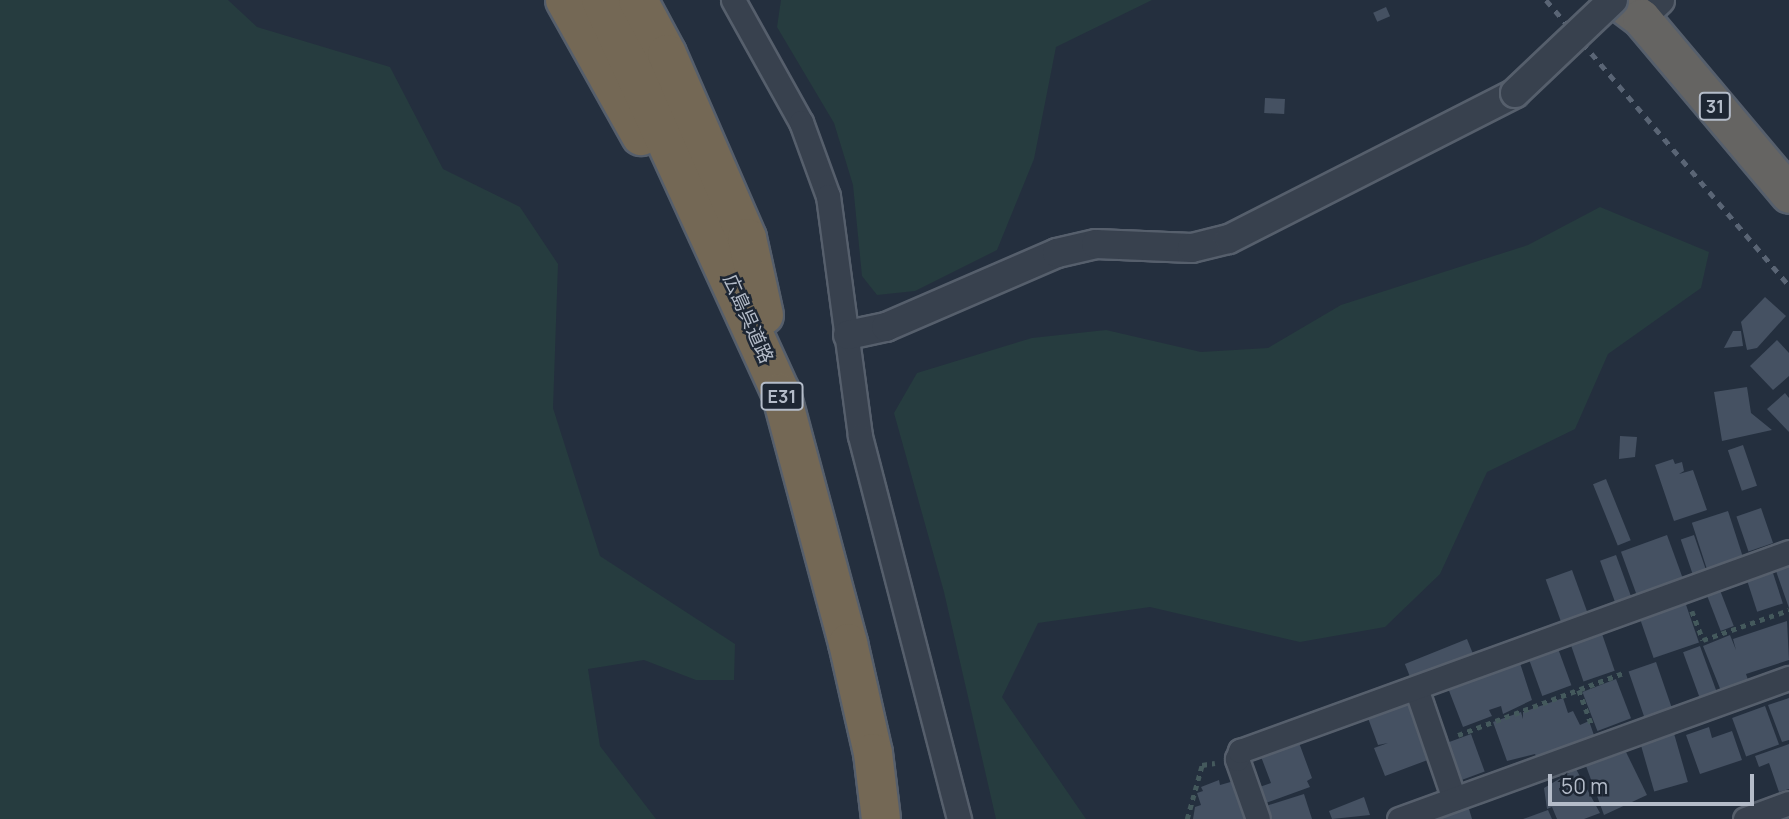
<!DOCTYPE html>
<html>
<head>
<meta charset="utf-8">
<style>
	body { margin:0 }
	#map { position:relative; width:1789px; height:819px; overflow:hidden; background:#242f3e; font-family:Manrope,"Noto Sans JP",sans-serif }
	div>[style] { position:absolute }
	.green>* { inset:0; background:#263c3f }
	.building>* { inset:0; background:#455162; transform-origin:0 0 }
	.path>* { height:4.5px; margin-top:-2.25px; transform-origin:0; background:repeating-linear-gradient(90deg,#44595c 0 5px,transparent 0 10px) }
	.roads { filter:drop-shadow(2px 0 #565f6c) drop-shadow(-2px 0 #565f6c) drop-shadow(0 2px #565f6c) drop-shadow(0 -2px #565f6c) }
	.minor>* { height:23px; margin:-11.5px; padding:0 11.5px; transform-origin:11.5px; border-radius:11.5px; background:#38414e }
	.tertiary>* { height:28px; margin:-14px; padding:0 14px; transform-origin:14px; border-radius:14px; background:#38414e }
	.trunk>* { height:37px; margin:-18.5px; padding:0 18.5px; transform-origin:18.5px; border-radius:18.5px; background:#656462 }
	.motorway>* { height:38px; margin:-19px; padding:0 19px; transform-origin:19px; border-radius:19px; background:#746855 }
	.rail>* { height:5px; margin-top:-2.5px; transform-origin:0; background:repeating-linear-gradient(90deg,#5a6575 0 7px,transparent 0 14px) }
	.bridges { filter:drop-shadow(2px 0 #565f6c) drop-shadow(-2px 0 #565f6c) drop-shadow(0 2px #565f6c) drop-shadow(0 -2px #565f6c) }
	.tertiary-bridge>* { height:28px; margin:-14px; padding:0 14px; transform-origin:14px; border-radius:14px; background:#38414e }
	span { translate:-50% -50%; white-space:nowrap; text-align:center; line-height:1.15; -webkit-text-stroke:5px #1d2633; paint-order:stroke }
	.shield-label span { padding:2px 5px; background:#1d2633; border:2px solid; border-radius:5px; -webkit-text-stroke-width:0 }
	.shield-label { font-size:18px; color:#b4bcc9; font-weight:700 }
	.street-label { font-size:19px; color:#b4bcc9 }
	.scale { position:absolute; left:1548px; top:774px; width:206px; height:32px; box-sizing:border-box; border:4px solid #b4bcc9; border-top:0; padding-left:9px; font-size:21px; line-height:24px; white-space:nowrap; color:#b4bcc9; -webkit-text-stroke:5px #1d2633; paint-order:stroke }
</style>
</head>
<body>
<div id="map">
	<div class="green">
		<i style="clip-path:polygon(0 0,228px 0,257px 27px,390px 67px,443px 169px,520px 207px,558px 264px,553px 408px,600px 556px,735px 644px,734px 680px,696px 680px,644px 660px,588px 669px,600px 746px,656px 819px,0 819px)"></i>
		<i style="clip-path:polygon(781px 0,1152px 0,1056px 47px,1034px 159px,997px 250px,915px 291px,877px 295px,862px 276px,853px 185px,834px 123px,777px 27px)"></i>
		<i style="clip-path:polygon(1600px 207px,1709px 252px,1701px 288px,1608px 354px,1575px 429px,1487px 472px,1440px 574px,1385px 627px,1300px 642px,1150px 607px,1038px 623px,1002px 697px,1086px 819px,996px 819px,944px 592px,894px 413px,917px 373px,1032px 338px,1106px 330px,1201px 352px,1268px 348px,1341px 305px,1528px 245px)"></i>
	</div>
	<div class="building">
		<i style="left:1386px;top:7px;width:10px;height:14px;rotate:66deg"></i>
		<i style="left:1265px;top:98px;width:20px;height:15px;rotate:3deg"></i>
		<i style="clip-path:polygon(1765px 297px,1786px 316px,1757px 348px,1747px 350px,1741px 322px)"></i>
		<i style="clip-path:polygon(1733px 331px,1741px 331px,1743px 346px,1724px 348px)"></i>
		<i style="clip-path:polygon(1777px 340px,1789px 353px,1789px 376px,1773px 390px,1750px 366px)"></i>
		<i style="clip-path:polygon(1747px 387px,1751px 413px,1772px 430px,1722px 441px,1714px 392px)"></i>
		<i style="clip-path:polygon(1785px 393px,1789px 398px,1789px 432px,1767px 409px)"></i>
		<i style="clip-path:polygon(1620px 436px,1637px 437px,1635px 457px,1619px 459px)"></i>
		<i style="left:1743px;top:445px;width:43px;height:16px;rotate:71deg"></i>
		<i style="clip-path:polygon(1673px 459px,1675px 464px,1682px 462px,1684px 471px,1679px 474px,1693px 470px,1707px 510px,1674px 521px,1655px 465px)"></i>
		<i style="left:1606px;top:479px;width:66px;height:14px;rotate:68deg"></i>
		<i style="left:1761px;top:508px;width:37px;height:26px;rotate:71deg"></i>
		<i style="left:1728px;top:511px;width:51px;height:38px;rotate:72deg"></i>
		<i style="left:1667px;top:535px;width:45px;height:49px;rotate:70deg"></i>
		<i style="left:1694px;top:535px;width:39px;height:14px;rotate:71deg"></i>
		<i style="left:1616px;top:555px;width:47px;height:17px;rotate:70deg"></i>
		<i style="clip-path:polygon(1789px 566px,1789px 608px,1776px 571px)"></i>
		<i style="left:1572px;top:570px;width:47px;height:28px;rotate:70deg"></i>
		<i style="left:1773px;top:573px;width:32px;height:27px;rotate:72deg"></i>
		<i style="left:1718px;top:585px;width:44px;height:14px;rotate:69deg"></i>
		<i style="left:1684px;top:599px;width:46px;height:48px;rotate:71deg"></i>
		<i style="clip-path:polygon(1787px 621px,1789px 660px,1746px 674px,1748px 680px,1721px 691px,1703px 646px,1730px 635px,1736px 650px,1733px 639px)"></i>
		<i style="left:1601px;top:631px;width:42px;height:33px;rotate:71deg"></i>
		<i style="left:1467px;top:639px;width:18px;height:67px;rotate:68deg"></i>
		<i style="left:1556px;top:643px;width:45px;height:31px;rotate:70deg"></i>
		<i style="left:1700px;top:646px;width:48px;height:18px;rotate:70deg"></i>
		<i style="clip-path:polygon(1518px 657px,1532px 700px,1503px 714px,1501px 706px,1489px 710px,1492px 716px,1463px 727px,1446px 683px)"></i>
		<i style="left:1656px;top:662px;width:49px;height:29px;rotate:71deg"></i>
		<i style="left:1616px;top:679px;width:42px;height:36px;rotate:69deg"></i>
		<i style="clip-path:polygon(1563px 698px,1568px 713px,1573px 711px,1580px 725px,1589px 721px,1595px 738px,1537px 758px,1535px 754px,1507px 761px,1493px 722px,1521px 712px,1523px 719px,1523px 712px)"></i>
		<i style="clip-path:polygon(1789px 698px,1789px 740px,1782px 742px,1768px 705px)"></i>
		<i style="clip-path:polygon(1409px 703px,1413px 713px,1417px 711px,1433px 758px,1385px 776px,1374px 748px,1388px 743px,1378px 745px,1365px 710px,1382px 704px,1385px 712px)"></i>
		<i style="left:1765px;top:706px;width:41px;height:35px;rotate:70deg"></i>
		<i style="clip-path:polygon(1709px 727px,1712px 738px,1732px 731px,1742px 760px,1700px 774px,1686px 735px)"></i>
		<i style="left:1673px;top:730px;width:54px;height:35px;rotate:74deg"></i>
		<i style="left:1471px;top:734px;width:40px;height:26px;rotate:70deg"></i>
		<i style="clip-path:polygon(1298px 740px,1312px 778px,1307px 781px,1310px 787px,1260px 805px,1254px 789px,1271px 783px,1260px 754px)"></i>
		<i style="clip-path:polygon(1789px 744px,1789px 789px,1779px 792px,1769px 763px,1759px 767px,1755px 756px)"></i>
		<i style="clip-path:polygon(1626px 752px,1647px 795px,1604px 815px,1586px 766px)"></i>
		<i style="clip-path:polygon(1576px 769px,1600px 813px,1584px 819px,1557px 819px,1552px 807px,1547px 809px,1544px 788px)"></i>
		<i style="clip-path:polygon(1219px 780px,1220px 785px,1234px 781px,1247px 811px,1243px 812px,1245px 819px,1193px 819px,1195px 807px,1201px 805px,1197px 793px,1203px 791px,1201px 787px)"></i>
		<i style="clip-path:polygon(1304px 794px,1312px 819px,1270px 819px,1266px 806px)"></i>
		<i style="clip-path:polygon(1364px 797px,1370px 815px,1332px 819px,1329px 811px)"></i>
		<i style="clip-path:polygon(1461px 809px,1469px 809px,1472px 819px,1434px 819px)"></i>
		<i style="clip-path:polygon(1548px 810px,1552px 819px,1523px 819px)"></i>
	</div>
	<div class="path">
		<i style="left:1692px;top:611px;width:31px;rotate:69deg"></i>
		<i style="left:1703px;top:640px;width:91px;rotate:-19.2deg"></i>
		<i style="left:1579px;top:690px;width:37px;rotate:70deg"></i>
		<i style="left:1458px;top:735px;width:176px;rotate:-20.6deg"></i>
		<i style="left:1187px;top:819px;width:56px;rotate:-74.5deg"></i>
		<i style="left:1202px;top:765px;width:13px;rotate:-9deg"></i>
	</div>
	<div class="roads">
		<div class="minor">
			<i style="left:733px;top:0;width:140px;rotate:60.9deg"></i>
			<i style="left:801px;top:122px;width:79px;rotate:70deg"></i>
			<i style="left:828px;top:196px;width:242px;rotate:82.4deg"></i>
			<i style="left:860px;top:436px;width:396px;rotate:75.5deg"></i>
			<i style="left:1416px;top:688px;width:117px;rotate:71.1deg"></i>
			<i style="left:1258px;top:819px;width:64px;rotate:-109.3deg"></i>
			<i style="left:1237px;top:759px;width:9px;rotate:-69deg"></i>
			<i style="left:1240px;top:751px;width:584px;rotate:-19.92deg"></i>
			<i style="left:1399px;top:819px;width:415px;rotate:-19.9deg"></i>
			<i style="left:1745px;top:819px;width:47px;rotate:-20deg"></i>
		</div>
		<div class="tertiary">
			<i style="left:1641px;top:18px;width:26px;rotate:-43deg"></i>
			<i style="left:848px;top:335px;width:39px;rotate:-12deg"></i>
			<i style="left:886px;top:327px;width:186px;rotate:-23.4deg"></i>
			<i style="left:1057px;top:253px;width:40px;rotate:-13deg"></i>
			<i style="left:1096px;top:244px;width:96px;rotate:2.4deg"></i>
			<i style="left:1192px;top:248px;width:38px;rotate:-14deg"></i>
			<i style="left:1229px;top:239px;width:321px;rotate:-27deg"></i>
		</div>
		<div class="trunk">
			<i style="left:1617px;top:0;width:30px;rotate:37deg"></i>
			<i style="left:1641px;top:18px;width:230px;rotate:49.9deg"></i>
		</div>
		<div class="motorway">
			<i style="left:565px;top:0;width:156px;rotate:60.8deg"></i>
			<i style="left:601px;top:0;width:432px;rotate:65.4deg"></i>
			<i style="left:781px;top:393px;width:259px;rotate:75deg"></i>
			<i style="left:848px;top:643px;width:113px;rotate:77.2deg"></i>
			<i style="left:873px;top:753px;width:66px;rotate:83.1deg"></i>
			<i style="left:638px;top:0;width:61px;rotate:61.8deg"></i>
			<i style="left:667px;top:54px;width:201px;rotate:66.5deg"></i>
			<i style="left:747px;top:238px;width:79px;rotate:77.6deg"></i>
		</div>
	</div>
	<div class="rail">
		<i style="left:1546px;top:0;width:375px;rotate:49.6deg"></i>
	</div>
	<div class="bridges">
		<div class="tertiary-bridge">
			<i style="left:1515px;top:93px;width:135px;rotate:-43.5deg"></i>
		</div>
	</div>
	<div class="shield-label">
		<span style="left:1715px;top:106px">31</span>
		<span style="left:782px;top:396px">E31</span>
	</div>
	<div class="street-label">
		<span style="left:748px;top:319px;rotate:66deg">広島呉道路</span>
	</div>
	<div class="scale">50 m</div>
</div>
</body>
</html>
